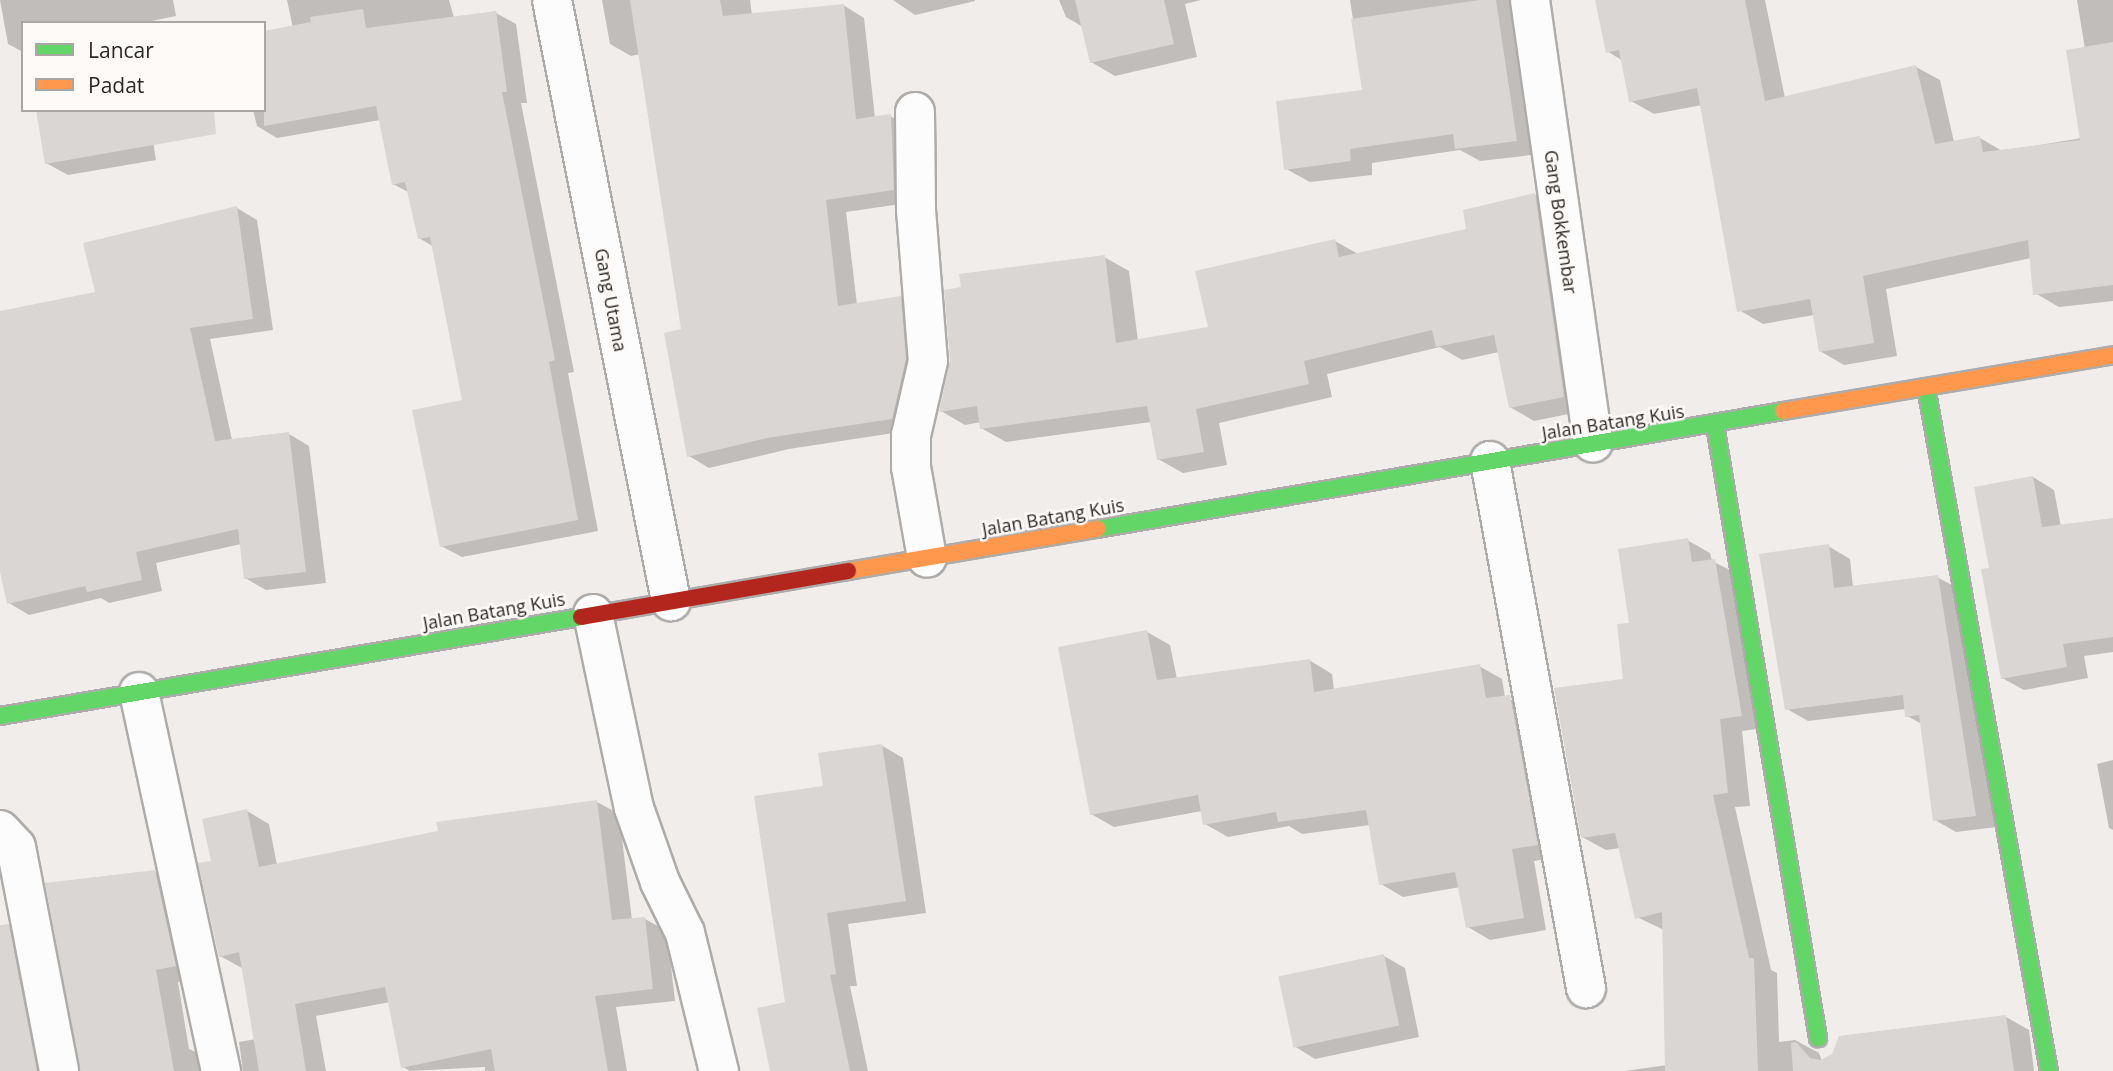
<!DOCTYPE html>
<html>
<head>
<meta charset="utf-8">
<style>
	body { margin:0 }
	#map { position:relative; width:2113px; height:1071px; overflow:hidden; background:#f0edea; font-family:"Open Sans",sans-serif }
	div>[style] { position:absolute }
	.shadow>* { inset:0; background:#0003 }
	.building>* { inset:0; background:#d9d6d4; transform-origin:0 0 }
	.roads { filter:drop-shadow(2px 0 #adacaa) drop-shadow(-2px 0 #adacaa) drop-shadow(0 2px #adacaa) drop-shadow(0 -2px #adacaa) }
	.street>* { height:38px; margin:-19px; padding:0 19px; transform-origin:19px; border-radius:19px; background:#fdfcfc }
	.fast>* { height:16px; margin:-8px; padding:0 8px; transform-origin:8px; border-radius:8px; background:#63d668 }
	.slow>* { height:16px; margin:-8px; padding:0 8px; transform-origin:8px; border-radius:8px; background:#ff974d }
	.jam>* { height:16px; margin:-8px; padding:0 8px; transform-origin:8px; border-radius:8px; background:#b3261e }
	span { translate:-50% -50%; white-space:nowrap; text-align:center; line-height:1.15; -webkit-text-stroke:5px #fefaf7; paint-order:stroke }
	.street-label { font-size:18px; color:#2a2927 }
	.legend { position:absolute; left:21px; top:21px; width:245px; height:91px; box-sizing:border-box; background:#fefaf7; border:2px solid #a9a6a4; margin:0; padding:9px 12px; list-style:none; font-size:21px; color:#2a2927 }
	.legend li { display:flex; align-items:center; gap:14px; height:35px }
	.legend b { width:35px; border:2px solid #a9a6a4 }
</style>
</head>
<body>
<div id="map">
	<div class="shadow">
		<i style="clip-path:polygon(0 0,173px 0,176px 16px,142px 23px,23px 23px,23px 52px,8px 44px)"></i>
		<i style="clip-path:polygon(287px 0,449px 0,454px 18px,496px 13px,516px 24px,527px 103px,521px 103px,574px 372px,568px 373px,598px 531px,462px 557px,441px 546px,464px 402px,434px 247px,419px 238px,410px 193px,393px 184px,380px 120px,277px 138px,257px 126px,253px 110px,264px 110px,293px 28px)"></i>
		<i style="clip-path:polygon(602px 0,750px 0,752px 15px,843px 5px,864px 18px,875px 118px,890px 116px,911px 128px,914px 202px,846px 212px,857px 305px,901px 298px,921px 310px,913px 430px,789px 449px,709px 468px,689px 456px,683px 331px,640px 54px,631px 56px,610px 44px)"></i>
		<i style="clip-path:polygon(893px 0,975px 0,975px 1px,915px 15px)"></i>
		<i style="clip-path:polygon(1059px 0,1201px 0,1185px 4px,1197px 57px,1115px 76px,1091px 62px,1083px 27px,1066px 17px)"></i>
		<i style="clip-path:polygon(1350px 0,1517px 0,1540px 154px,1480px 161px,1460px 150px,1372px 163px,1372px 175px,1310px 182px,1286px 169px,1364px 91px)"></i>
		<i style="clip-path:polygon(1597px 0,1765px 0,1785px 98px,1916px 67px,1940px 80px,1954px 142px,1980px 138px,2002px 151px,2082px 138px,2085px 49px,2077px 0,2113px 0,2113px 301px,2059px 307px,2035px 293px,2031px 258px,1886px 289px,1897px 356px,1844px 365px,1820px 351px,1814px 315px,1763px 324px,1739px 310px,1702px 105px,1654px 114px,1631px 101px,1623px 61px,1607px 51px)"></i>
		<i style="clip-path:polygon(148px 110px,156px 160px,68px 175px,46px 163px)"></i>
		<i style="clip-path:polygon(1535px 195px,1559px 209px,1588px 410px,1534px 421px,1510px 407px,1499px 352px,1462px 360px,1440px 347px,1327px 374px,1332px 397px,1219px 423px,1227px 465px,1183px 473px,1158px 459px,1151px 422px,1006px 442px,981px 428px,981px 422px,965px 425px,941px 411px,1104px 257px,1129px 271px,1138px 341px,1210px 329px,1335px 241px,1358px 254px,1468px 231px)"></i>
		<i style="clip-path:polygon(237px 208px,257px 220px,273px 330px,210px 339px,232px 440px,289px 434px,309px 446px,326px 583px,266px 590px,245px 578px,241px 544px,156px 563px,162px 591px,109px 603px,101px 598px,29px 615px,9px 603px,0 569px,0 313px,97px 294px)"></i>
		<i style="clip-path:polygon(2033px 477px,2054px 490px,2061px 527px,2113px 519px,2113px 652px,2084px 656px,2088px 678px,2024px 690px,2002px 678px,1991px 570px)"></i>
		<i style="clip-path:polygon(1687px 540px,1710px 553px,1712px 561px,1738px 574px,1764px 728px,1742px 731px,1750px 806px,1735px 807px,1771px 970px,1777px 973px,1779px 1042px,1795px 1040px,1819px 1053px,1822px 1061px,2006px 1017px,2029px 1030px,2034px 1071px,1625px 1071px,1667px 1065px,1664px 930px,1637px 917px,1620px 848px,1606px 850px,1582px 837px,1624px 680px,1631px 625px)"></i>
		<i style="clip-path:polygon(1828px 546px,1850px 559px,1853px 587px,1937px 577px,1959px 589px,1997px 827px,1956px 832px,1935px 820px,1922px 724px,1907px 716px,1906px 709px,1808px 721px,1787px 709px)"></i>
		<i style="clip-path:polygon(1147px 632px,1170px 645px,1177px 679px,1309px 660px,1332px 674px,1334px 690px,1479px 666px,1502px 679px,1505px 697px,1533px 709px,1560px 857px,1534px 861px,1546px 930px,1490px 940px,1468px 927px,1460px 887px,1403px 897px,1381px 884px,1370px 825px,1302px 834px,1289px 826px,1228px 837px,1205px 824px,1202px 811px,1114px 827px,1091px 814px)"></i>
		<i style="clip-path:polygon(881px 745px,903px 758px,926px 913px,848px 924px,857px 986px,850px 986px,868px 1071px,772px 1071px,825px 787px)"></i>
		<i style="clip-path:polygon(2113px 760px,2113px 830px,2109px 828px,2097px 764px)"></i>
		<i style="clip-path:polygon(597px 802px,619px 814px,632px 920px,645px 919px,667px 931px,675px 1001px,616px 1007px,627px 1071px,485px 1071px,485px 1067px,410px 1071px,403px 1067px,390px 1002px,316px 1016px,326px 1071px,243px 1071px,239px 1042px,256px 1039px,242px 968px,220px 956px,213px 863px,247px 811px,269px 824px,277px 865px)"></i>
		<i style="clip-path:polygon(155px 872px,177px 885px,197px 978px,178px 982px,189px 1049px,215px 1061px,218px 1071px,82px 1071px)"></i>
		<i style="clip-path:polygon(8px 926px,30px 939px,56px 1071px,0 1071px,0 927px)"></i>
		<i style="clip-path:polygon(1384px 956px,1405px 968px,1419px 1037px,1315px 1059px,1294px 1046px)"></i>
	</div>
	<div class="building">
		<i style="clip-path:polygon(630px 0,720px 0,723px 16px,844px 4px,856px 119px,891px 114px,894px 190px,826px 200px,838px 306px,901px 296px,906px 359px,892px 419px,767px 438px,687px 457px,664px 333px,681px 329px)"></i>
		<i style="clip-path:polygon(1075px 0,1164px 0,1174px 44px,1090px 63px)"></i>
		<i style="clip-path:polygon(1479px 0,1496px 0,1517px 141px,1455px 149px,1453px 134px,1350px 149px,1351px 161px,1284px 170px,1276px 101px,1362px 90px,1351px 19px)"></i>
		<i style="clip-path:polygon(1595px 0,1745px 0,1765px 101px,1916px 65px,1935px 144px,1980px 136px,1983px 152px,2080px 140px,2066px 50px,2113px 42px,2113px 285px,2033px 295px,2028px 240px,1863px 276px,1874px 343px,1819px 352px,1810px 299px,1737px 312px,1697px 88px,1629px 102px,1619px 50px,1606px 53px)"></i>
		<i style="clip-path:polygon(363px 9px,366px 28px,496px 11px,507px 92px,502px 92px,555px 360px,549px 362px,578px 520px,440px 547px,412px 410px,462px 400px,430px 237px,418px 239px,405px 182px,392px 185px,376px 106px,264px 126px,264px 31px,311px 22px,310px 17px)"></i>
		<i style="clip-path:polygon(36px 110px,214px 110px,216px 134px,45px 164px)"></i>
		<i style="clip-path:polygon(1535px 193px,1564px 397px,1509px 408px,1494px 335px,1436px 347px,1432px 330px,1304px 361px,1309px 384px,1196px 409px,1204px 452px,1157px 460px,1147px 406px,980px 429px,977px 406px,939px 412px,950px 360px,944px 290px,961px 287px,959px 274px,1105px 255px,1116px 343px,1208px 327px,1195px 271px,1335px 239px,1339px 257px,1466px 229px,1463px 210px)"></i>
		<i style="clip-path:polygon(237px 206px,253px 319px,190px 328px,215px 441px,289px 432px,306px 572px,244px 579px,238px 529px,136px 552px,142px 580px,87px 592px,85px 586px,7px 604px,0 572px,0 311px,95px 292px,83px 243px)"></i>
		<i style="clip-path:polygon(2033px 476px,2042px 527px,2113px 518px,2113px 637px,2063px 644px,2067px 667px,2001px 679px,1981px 569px,1989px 568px,1974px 487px)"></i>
		<i style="clip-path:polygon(1688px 538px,1692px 562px,1715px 559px,1742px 716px,1720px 719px,1728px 793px,1713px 795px,1749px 958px,1754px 958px,1758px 1071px,1665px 1071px,1662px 912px,1635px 919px,1615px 833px,1581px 838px,1554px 688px,1623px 679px,1617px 624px,1629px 623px,1618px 549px)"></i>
		<i style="clip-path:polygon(1829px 544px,1834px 588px,1938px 575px,1976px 816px,1933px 821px,1919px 715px,1905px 717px,1903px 695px,1785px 710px,1759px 554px)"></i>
		<i style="clip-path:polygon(1147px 630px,1157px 680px,1310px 659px,1314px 692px,1480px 664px,1486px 698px,1510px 695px,1538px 845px,1512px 849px,1524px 918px,1466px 928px,1455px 872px,1379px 885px,1366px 810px,1278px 822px,1276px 812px,1203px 825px,1198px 795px,1090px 815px,1058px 647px)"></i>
		<i style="clip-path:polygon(882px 744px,906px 901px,827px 913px,836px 974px,830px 975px,850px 1071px,770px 1071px,757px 1008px,785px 1002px,754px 796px,823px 786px,818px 753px)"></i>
		<i style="clip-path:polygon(597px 800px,612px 920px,645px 917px,653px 989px,595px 996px,608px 1071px,495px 1071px,491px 1049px,401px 1068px,385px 987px,295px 1004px,306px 1071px,259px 1071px,239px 952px,219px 957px,198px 863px,211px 861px,202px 819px,247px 809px,259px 867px,438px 831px,436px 822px)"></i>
		<i style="clip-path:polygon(155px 870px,176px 966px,156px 970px,174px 1071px,80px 1071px,45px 883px)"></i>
		<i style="clip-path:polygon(9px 924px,37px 1071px,0 1071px,0 925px)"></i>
		<i style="left:1384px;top:954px;width:73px;height:108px;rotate:78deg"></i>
		<i style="clip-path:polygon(2006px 1015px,2014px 1071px,1793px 1071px,1791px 1043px,1796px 1042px,1810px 1058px,1821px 1060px,1832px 1054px,1839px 1036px)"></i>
	</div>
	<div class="roads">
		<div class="street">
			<i style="left:552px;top:0;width:613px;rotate:78.8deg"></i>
			<i style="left:1530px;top:0;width:447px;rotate:81.9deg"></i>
			<i style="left:915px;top:112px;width:98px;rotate:89.4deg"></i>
			<i style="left:916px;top:210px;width:151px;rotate:85.5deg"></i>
			<i style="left:928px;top:361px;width:76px;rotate:102.9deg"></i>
			<i style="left:911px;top:435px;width:32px;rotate:90deg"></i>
			<i style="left:911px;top:467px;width:92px;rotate:80deg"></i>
			<i style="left:1490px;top:461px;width:536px;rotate:79.68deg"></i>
			<i style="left:593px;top:614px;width:198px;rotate:78.1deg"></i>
			<i style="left:634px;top:808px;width:78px;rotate:70.6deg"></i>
			<i style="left:660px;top:882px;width:57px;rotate:63.9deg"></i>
			<i style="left:685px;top:933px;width:142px;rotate:76.2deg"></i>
			<i style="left:139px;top:692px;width:388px;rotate:77.8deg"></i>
			<i style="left:0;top:830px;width:23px;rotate:47deg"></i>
			<i style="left:16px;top:847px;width:228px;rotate:79.1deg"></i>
		</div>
		<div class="fast">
			<i style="left:1926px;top:387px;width:695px;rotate:79.81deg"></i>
			<i style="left:1715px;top:425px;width:622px;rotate:80.46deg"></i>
			<i style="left:1097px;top:529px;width:696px;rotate:-9.76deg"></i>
			<i style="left:0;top:716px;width:589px;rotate:-9.67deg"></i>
		</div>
		<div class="slow">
			<i style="left:1783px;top:411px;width:335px;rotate:-9.6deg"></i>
			<i style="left:848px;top:571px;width:253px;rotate:-9.6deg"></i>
		</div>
		<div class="jam">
			<i style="left:581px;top:617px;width:271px;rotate:-9.8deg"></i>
		</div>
	</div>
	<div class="street-label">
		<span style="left:1561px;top:222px;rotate:82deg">Gang Bokkembar</span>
		<span style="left:611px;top:300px;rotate:79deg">Gang Utama</span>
		<span style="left:1613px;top:422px;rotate:-9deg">Jalan Batang Kuis</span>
		<span style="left:1053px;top:517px;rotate:-10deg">Jalan Batang Kuis</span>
		<span style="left:494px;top:611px;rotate:-10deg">Jalan Batang Kuis</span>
	</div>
	<ul class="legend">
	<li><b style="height:9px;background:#63d668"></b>Lancar</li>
	<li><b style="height:9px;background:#ff974d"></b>Padat</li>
	</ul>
</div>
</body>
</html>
